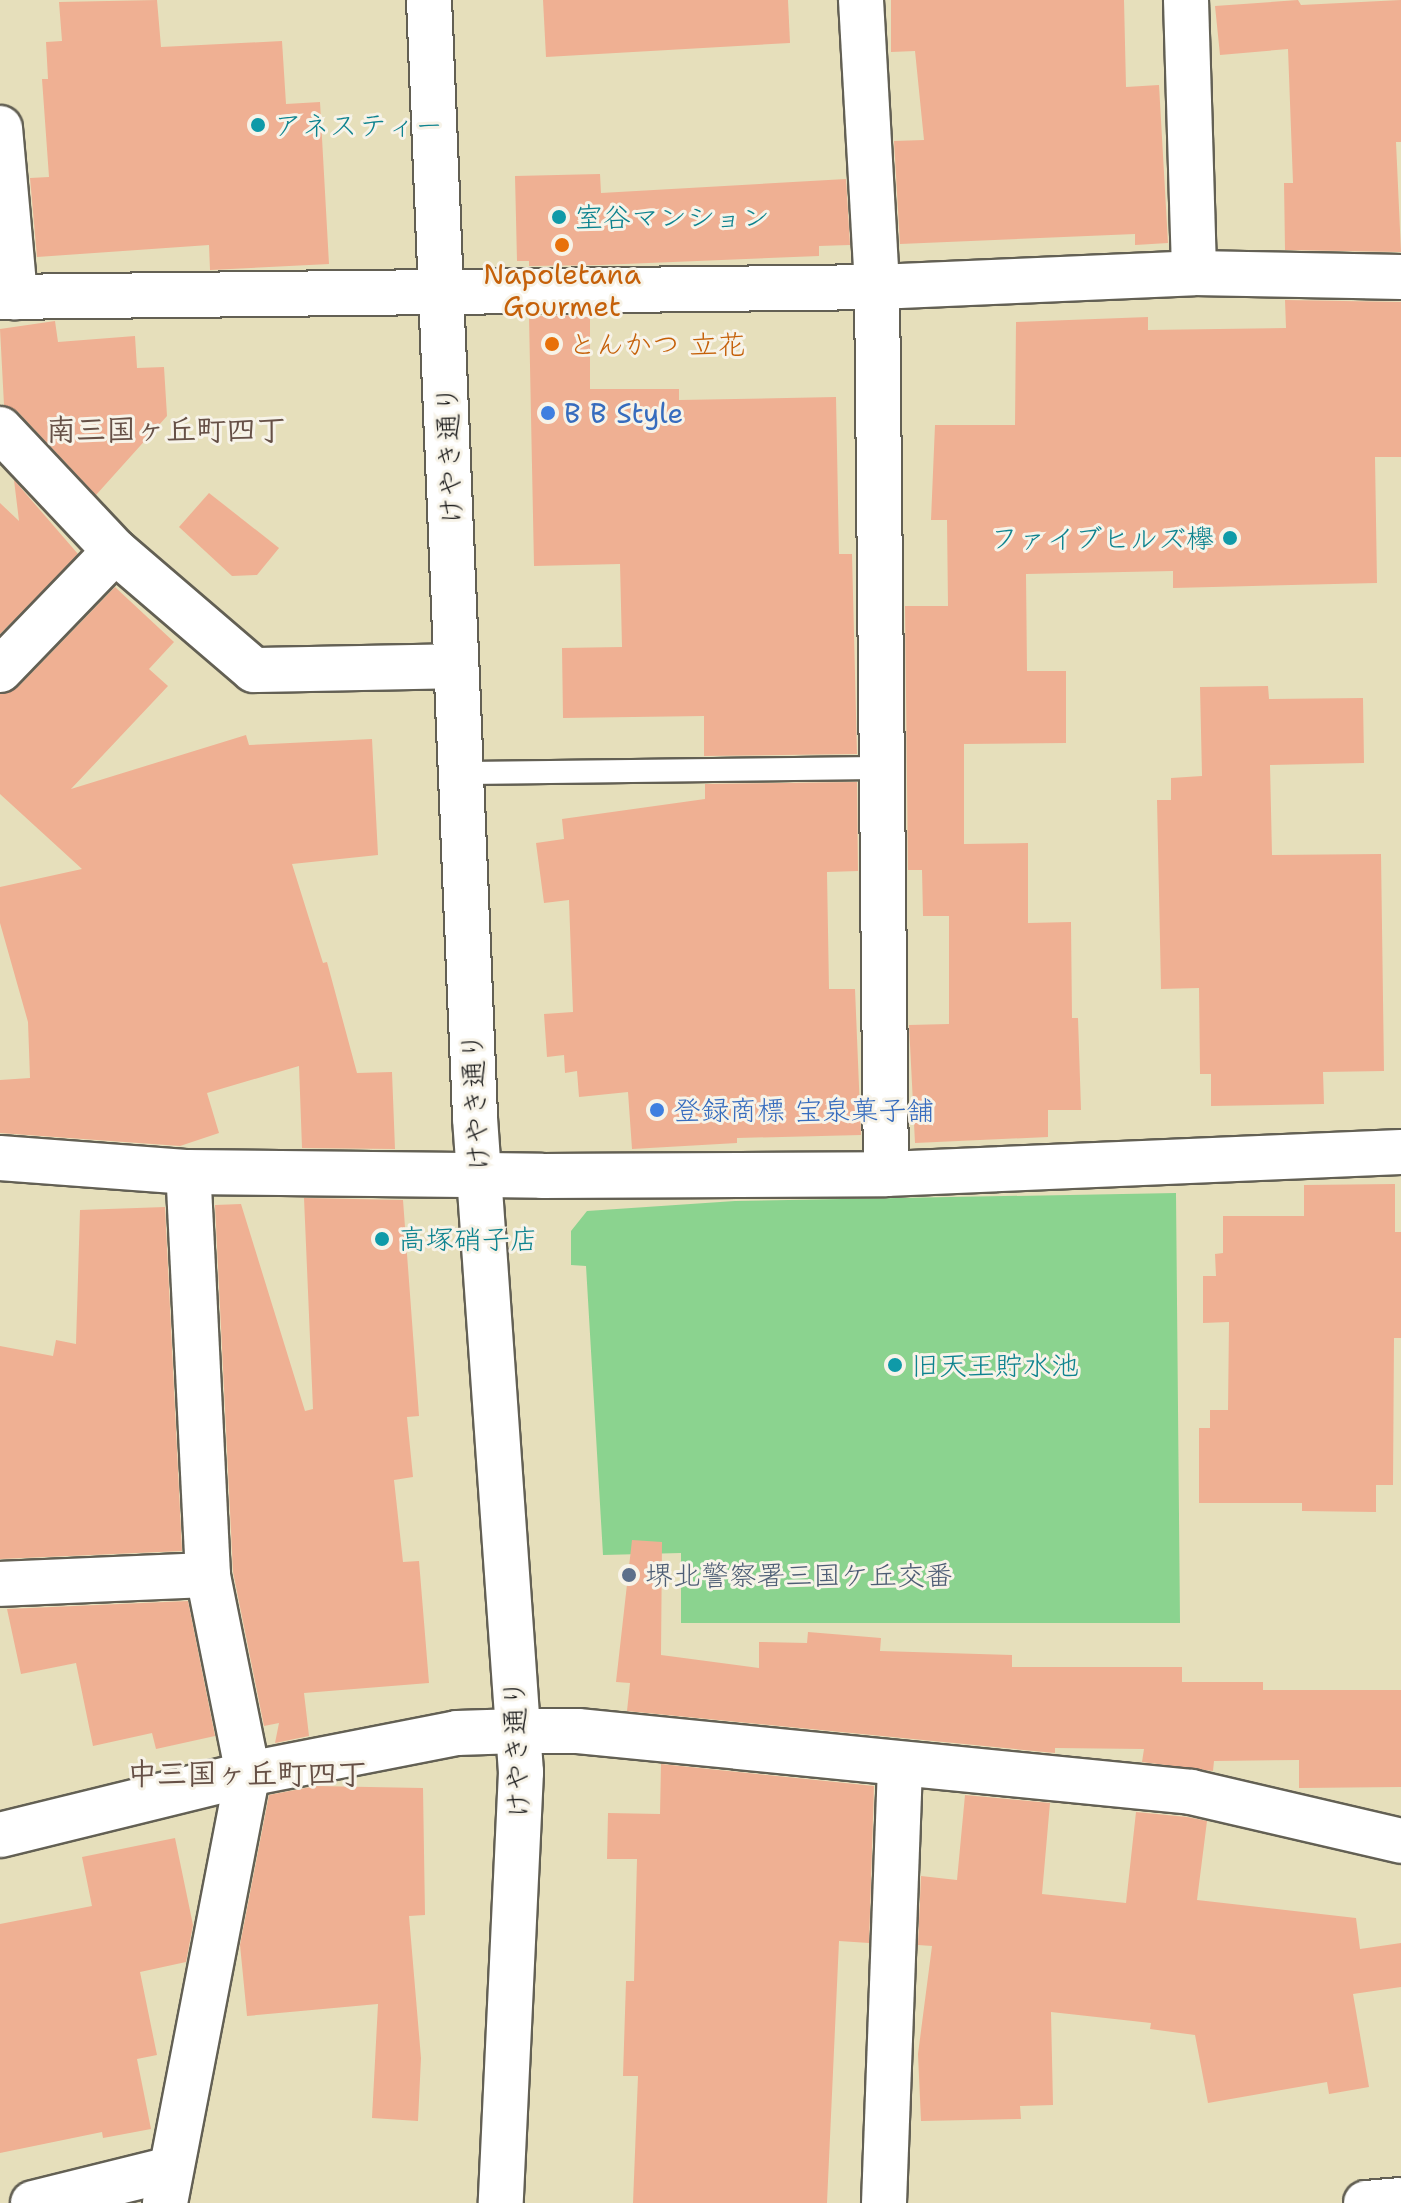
<!DOCTYPE html>
<html>
<head>
<meta charset="utf-8">
<style>
	body { margin:0 }
	#map { position:relative; width:1401px; height:2203px; overflow:hidden; background:#e6dfbb; font-family:"Shantell Sans","Klee One",sans-serif }
	div>[style] { position:absolute }
	.green>* { inset:0; background:#8bd38f }
	.building>* { inset:0; background:#efb093 }
	.roads { filter:drop-shadow(2px 0 #636054) drop-shadow(-2px 0 #636054) drop-shadow(0 2px #636054) drop-shadow(0 -2px #636054) }
	.lane>* { height:22px; margin:-11px; padding:0 11px; transform-origin:11px; border-radius:11px; background:#fff }
	.street>* { height:44px; margin:-22px; padding:0 22px; transform-origin:22px; border-radius:22px; background:#fff }
	.secondary>* { height:44px; margin:-22px; padding:0 22px; transform-origin:22px; border-radius:22px; background:#fff }
	.dots>* { width:22px; height:22px; translate:-50% -50%; box-sizing:border-box; border:4px solid #f7f3e8; border-radius:50% }
	span { translate:-50% -50%; white-space:nowrap; text-align:center; line-height:1.15; -webkit-text-stroke:6px #f7f3e8; paint-order:stroke }
	.culture-label { font-size:28px; color:#0d838f }
	.left { translate:0 -50%; text-align:left }
	.right { translate:-100% -50%; text-align:right }
	.food-label { font-size:28px; color:#c56008 }
	.shop-label { font-size:28px; color:#366cbe }
	.street-label { font-size:28px; color:#1c1c1c }
	.service-label { font-size:28px; color:#4e5e75 }
	.neighbourhood-label { font-size:30px; color:#665046; font-weight:700 }
</style>
</head>
<body>
<div id="map">
	<div class="green">
		<i style="clip-path:polygon(1176px 1193px,1180px 1623px,681px 1623px,681px 1553px,603px 1555px,586px 1266px,571px 1265px,571px 1231px,587px 1211px,735px 1201px)"></i>
	</div>
	<div class="building">
		<i style="clip-path:polygon(157px 0,161px 47px,282px 41px,286px 104px,320px 102px,329px 264px,210px 270px,209px 245px,37px 257px,30px 178px,49px 177px,42px 79px,48px 79px,46px 42px,62px 41px,59px 2px)"></i>
		<i style="clip-path:polygon(543px 0,788px 0,790px 43px,546px 57px)"></i>
		<i style="clip-path:polygon(891px 0,1124px 0,1126px 87px,1159px 85px,1168px 243px,1135px 245px,1135px 234px,900px 244px,894px 141px,924px 140px,915px 51px,891px 52px)"></i>
		<i style="clip-path:polygon(1298px 0,1301px 5px,1401px 0,1401px 142px,1396px 142px,1401px 252px,1285px 250px,1284px 183px,1293px 183px,1288px 49px,1220px 55px,1215px 6px)"></i>
		<i style="clip-path:polygon(600px 174px,601px 193px,846px 179px,850px 245px,819px 246px,819px 256px,600px 265px,529px 266px,529px 261px,517px 261px,515px 176px)"></i>
		<i style="clip-path:polygon(1285px 300px,1401px 302px,1401px 457px,1375px 457px,1377px 583px,1173px 588px,1173px 571px,1026px 574px,1027px 671px,1066px 671px,1066px 743px,964px 744px,964px 844px,1028px 843px,1028px 923px,1071px 922px,1072px 1018px,1078px 1018px,1081px 1110px,1048px 1110px,1048px 1137px,915px 1143px,909px 1025px,949px 1024px,949px 916px,923px 916px,922px 870px,908px 870px,905px 606px,948px 606px,947px 520px,931px 520px,935px 425px,1015px 425px,1016px 322px,1148px 317px,1148px 330px,1286px 328px)"></i>
		<i style="clip-path:polygon(590px 315px,590px 389px,679px 389px,679px 400px,836px 397px,839px 554px,852px 554px,857px 754px,704px 756px,704px 716px,563px 718px,562px 648px,622px 647px,620px 564px,534px 566px,529px 316px)"></i>
		<i style="clip-path:polygon(55px 321px,58px 342px,135px 336px,137px 368px,164px 367px,167px 416px,96px 495px,18px 412px,4px 405px,0 329px)"></i>
		<i style="clip-path:polygon(14px 480px,78px 554px,0 634px,0 503px,19px 521px)"></i>
		<i style="clip-path:polygon(209px 493px,279px 548px,257px 575px,232px 576px,179px 527px)"></i>
		<i style="clip-path:polygon(115px 587px,174px 642px,149px 669px,168px 686px,71px 789px,246px 735px,249px 745px,372px 739px,378px 855px,292px 864px,323px 963px,327px 962px,357px 1073px,392px 1072px,395px 1149px,302px 1148px,299px 1066px,207px 1093px,219px 1133px,180px 1146px,0 1133px,0 1080px,30px 1078px,28px 1022px,0 923px,0 887px,82px 869px,0 794px,0 694px,18px 687px)"></i>
		<i style="clip-path:polygon(1268px 686px,1269px 699px,1363px 698px,1364px 763px,1270px 765px,1272px 855px,1381px 854px,1384px 1071px,1323px 1072px,1324px 1104px,1211px 1106px,1211px 1074px,1200px 1074px,1199px 988px,1161px 989px,1157px 800px,1171px 800px,1171px 778px,1202px 776px,1200px 687px)"></i>
		<i style="clip-path:polygon(857px 782px,858px 871px,827px 872px,829px 989px,855px 989px,861px 1135px,737px 1138px,737px 1143px,632px 1149px,628px 1092px,579px 1097px,577px 1071px,565px 1073px,564px 1055px,547px 1057px,544px 1014px,573px 1012px,569px 900px,544px 903px,536px 843px,564px 839px,562px 819px,705px 799px,705px 784px)"></i>
		<i style="clip-path:polygon(1395px 1184px,1395px 1232px,1401px 1232px,1401px 1338px,1394px 1338px,1393px 1485px,1376px 1485px,1376px 1512px,1302px 1511px,1302px 1503px,1199px 1503px,1199px 1428px,1210px 1428px,1210px 1410px,1228px 1410px,1229px 1322px,1203px 1323px,1203px 1276px,1216px 1276px,1215px 1254px,1223px 1253px,1223px 1216px,1304px 1216px,1304px 1185px)"></i>
		<i style="clip-path:polygon(304px 1198px,403px 1200px,419px 1416px,407px 1417px,413px 1477px,394px 1480px,403px 1562px,419px 1561px,429px 1683px,304px 1693px,309px 1736px,275px 1743px,279px 1723px,264px 1726px,233px 1572px,215px 1205px,241px 1204px,305px 1411px,313px 1409px)"></i>
		<i style="clip-path:polygon(165px 1207px,182px 1551px,0 1559px,0 1346px,53px 1356px,56px 1340px,76px 1344px,80px 1210px)"></i>
		<i style="clip-path:polygon(632px 1540px,662px 1542px,661px 1655px,759px 1668px,759px 1642px,807px 1643px,808px 1632px,881px 1638px,880px 1651px,1012px 1655px,1012px 1667px,1182px 1667px,1182px 1682px,1263px 1682px,1263px 1690px,1401px 1690px,1401px 1787px,1299px 1788px,1299px 1760px,1214px 1761px,1213px 1771px,1142px 1762px,1144px 1749px,1055px 1748px,1055px 1753px,627px 1711px,630px 1683px,616px 1682px)"></i>
		<i style="clip-path:polygon(188px 1601px,215px 1736px,156px 1749px,152px 1733px,93px 1746px,76px 1663px,21px 1674px,7px 1609px)"></i>
		<i style="clip-path:polygon(661px 1764px,874px 1786px,869px 1943px,839px 1941px,827px 2203px,633px 2203px,638px 2076px,623px 2076px,626px 1981px,634px 1981px,637px 1859px,607px 1859px,608px 1813px,660px 1814px)"></i>
		<i style="clip-path:polygon(316px 1786px,423px 1788px,425px 1915px,409px 1916px,421px 2058px,418px 2121px,372px 2118px,378px 2004px,247px 2016px,240px 1945px,269px 1795px)"></i>
		<i style="clip-path:polygon(965px 1795px,1050px 1803px,1042px 1894px,1126px 1903px,1136px 1812px,1187px 1817px,1207px 1821px,1197px 1900px,1356px 1918px,1360px 1949px,1401px 1943px,1401px 1987px,1353px 1994px,1369px 2087px,1329px 2094px,1327px 2082px,1208px 2103px,1195px 2035px,1150px 2029px,1151px 2023px,1051px 2012px,1053px 2105px,1020px 2106px,1021px 2119px,921px 2121px,918px 2054px,932px 1946px,918px 1945px,921px 1876px,957px 1880px)"></i>
		<i style="clip-path:polygon(175px 1838px,193px 1925px,186px 1962px,140px 1972px,157px 2055px,137px 2059px,151px 2129px,103px 2138px,102px 2132px,0 2153px,0 1924px,92px 1906px,82px 1857px)"></i>
	</div>
	<div class="roads">
		<div class="lane">
			<i style="left:459px;top:773px;width:426px;rotate:-0.7deg"></i>
		</div>
		<div class="street">
			<i style="left:861px;top:0;width:287px;rotate:86.8deg"></i>
			<i style="left:877px;top:287px;width:887px;rotate:89.42deg"></i>
			<i style="left:1186px;top:0;width:273px;rotate:88.3deg"></i>
			<i style="left:0;top:128px;width:170px;rotate:84.9deg"></i>
			<i style="left:0;top:297px;width:877px;rotate:-0.65deg"></i>
			<i style="left:877px;top:287px;width:317px;rotate:-2.5deg"></i>
			<i style="left:1194px;top:273px;width:207px;rotate:1.1deg"></i>
			<i style="left:0;top:429px;width:168px;rotate:46.7deg"></i>
			<i style="left:115px;top:551px;width:183px;rotate:40.6deg"></i>
			<i style="left:254px;top:670px;width:202px;rotate:-1.1deg"></i>
			<i style="left:0;top:670px;width:165px;rotate:-46deg"></i>
			<i style="left:0;top:1158px;width:189px;rotate:4.3deg"></i>
			<i style="left:188px;top:1172px;width:354px;rotate:0.6deg"></i>
			<i style="left:542px;top:1176px;width:344px;rotate:-0.3deg"></i>
			<i style="left:886px;top:1174px;width:515px;rotate:-2.45deg"></i>
			<i style="left:0;top:1584px;width:208px;rotate:-2.5deg"></i>
			<i style="left:0;top:1835px;width:255px;rotate:-13.8deg"></i>
			<i style="left:248px;top:1774px;width:213px;rotate:-11.1deg"></i>
			<i style="left:457px;top:1733px;width:61px;rotate:-1.9deg"></i>
			<i style="left:518px;top:1731px;width:60px"></i>
			<i style="left:578px;top:1731px;width:616px;rotate:5.68deg"></i>
			<i style="left:1191px;top:1792px;width:216px;rotate:13.1deg"></i>
			<i style="left:33px;top:2203px;width:141px;rotate:-13.9deg"></i>
			<i style="left:165px;top:2203px;width:437px;rotate:-79.1deg"></i>
			<i style="left:248px;top:1774px;width:203px;rotate:-101.4deg"></i>
			<i style="left:208px;top:1575px;width:403px;rotate:-92.8deg"></i>
			<i style="left:884px;top:2203px;width:437px;rotate:-87.9deg"></i>
			<i style="left:1366px;top:2203px;width:35px;rotate:-5deg"></i>
		</div>
		<div class="secondary">
			<i style="left:429px;top:0;width:1119px;rotate:87.64deg"></i>
			<i style="left:475px;top:1118px;width:656px;rotate:85.98deg"></i>
			<i style="left:521px;top:1772px;width:431px;rotate:92.7deg"></i>
		</div>
	</div>
	<div class="dots">
		<i style="left:258px;top:125px;background:#0f9aa8"></i>
		<i style="left:559px;top:217px;background:#0f9aa8"></i>
		<i style="left:562px;top:245px;background:#e8710a"></i>
		<i style="left:552px;top:344px;background:#e8710a"></i>
		<i style="left:548px;top:413px;background:#3f7fe0"></i>
		<i style="left:1230px;top:538px;background:#0f9aa8"></i>
		<i style="left:657px;top:1110px;background:#3f7fe0"></i>
		<i style="left:382px;top:1239px;background:#0f9aa8"></i>
		<i style="left:895px;top:1365px;background:#0f9aa8"></i>
		<i style="left:629px;top:1575px;background:#5c6f8a"></i>
	</div>
	<div class="culture-label">
		<span class="left" style="left:274px;top:125px">アネスティー</span>
		<span class="left" style="left:575px;top:217px">室谷マンション</span>
		<span class="right" style="left:1214px;top:538px">ファイブヒルズ欅</span>
		<span class="left" style="left:398px;top:1239px">高塚硝子店</span>
		<span class="left" style="left:911px;top:1365px">旧天王貯水池</span>
	</div>
	<div class="food-label">
		<span style="left:562px;top:290px">Napoletana<br>Gourmet</span>
		<span class="left" style="left:568px;top:344px">とんかつ 立花</span>
	</div>
	<div class="shop-label">
		<span class="left" style="left:564px;top:413px">B B Style</span>
		<span class="left" style="left:673px;top:1110px">登録商標 宝泉菓子舗</span>
	</div>
	<div class="street-label">
		<span style="left:449px;top:455px;rotate:-92deg">けやき通り</span>
		<span style="left:475px;top:1102px;rotate:-93deg">けやき通り</span>
		<span style="left:516px;top:1749px;rotate:-92deg">けやき通り</span>
	</div>
	<div class="service-label">
		<span class="left" style="left:645px;top:1575px">堺北警察署三国ケ丘交番</span>
	</div>
	<div class="neighbourhood-label">
		<span style="left:166px;top:430px">南三国ヶ丘町四丁</span>
		<span style="left:247px;top:1774px">中三国ヶ丘町四丁</span>
	</div>
</div>
</body>
</html>
